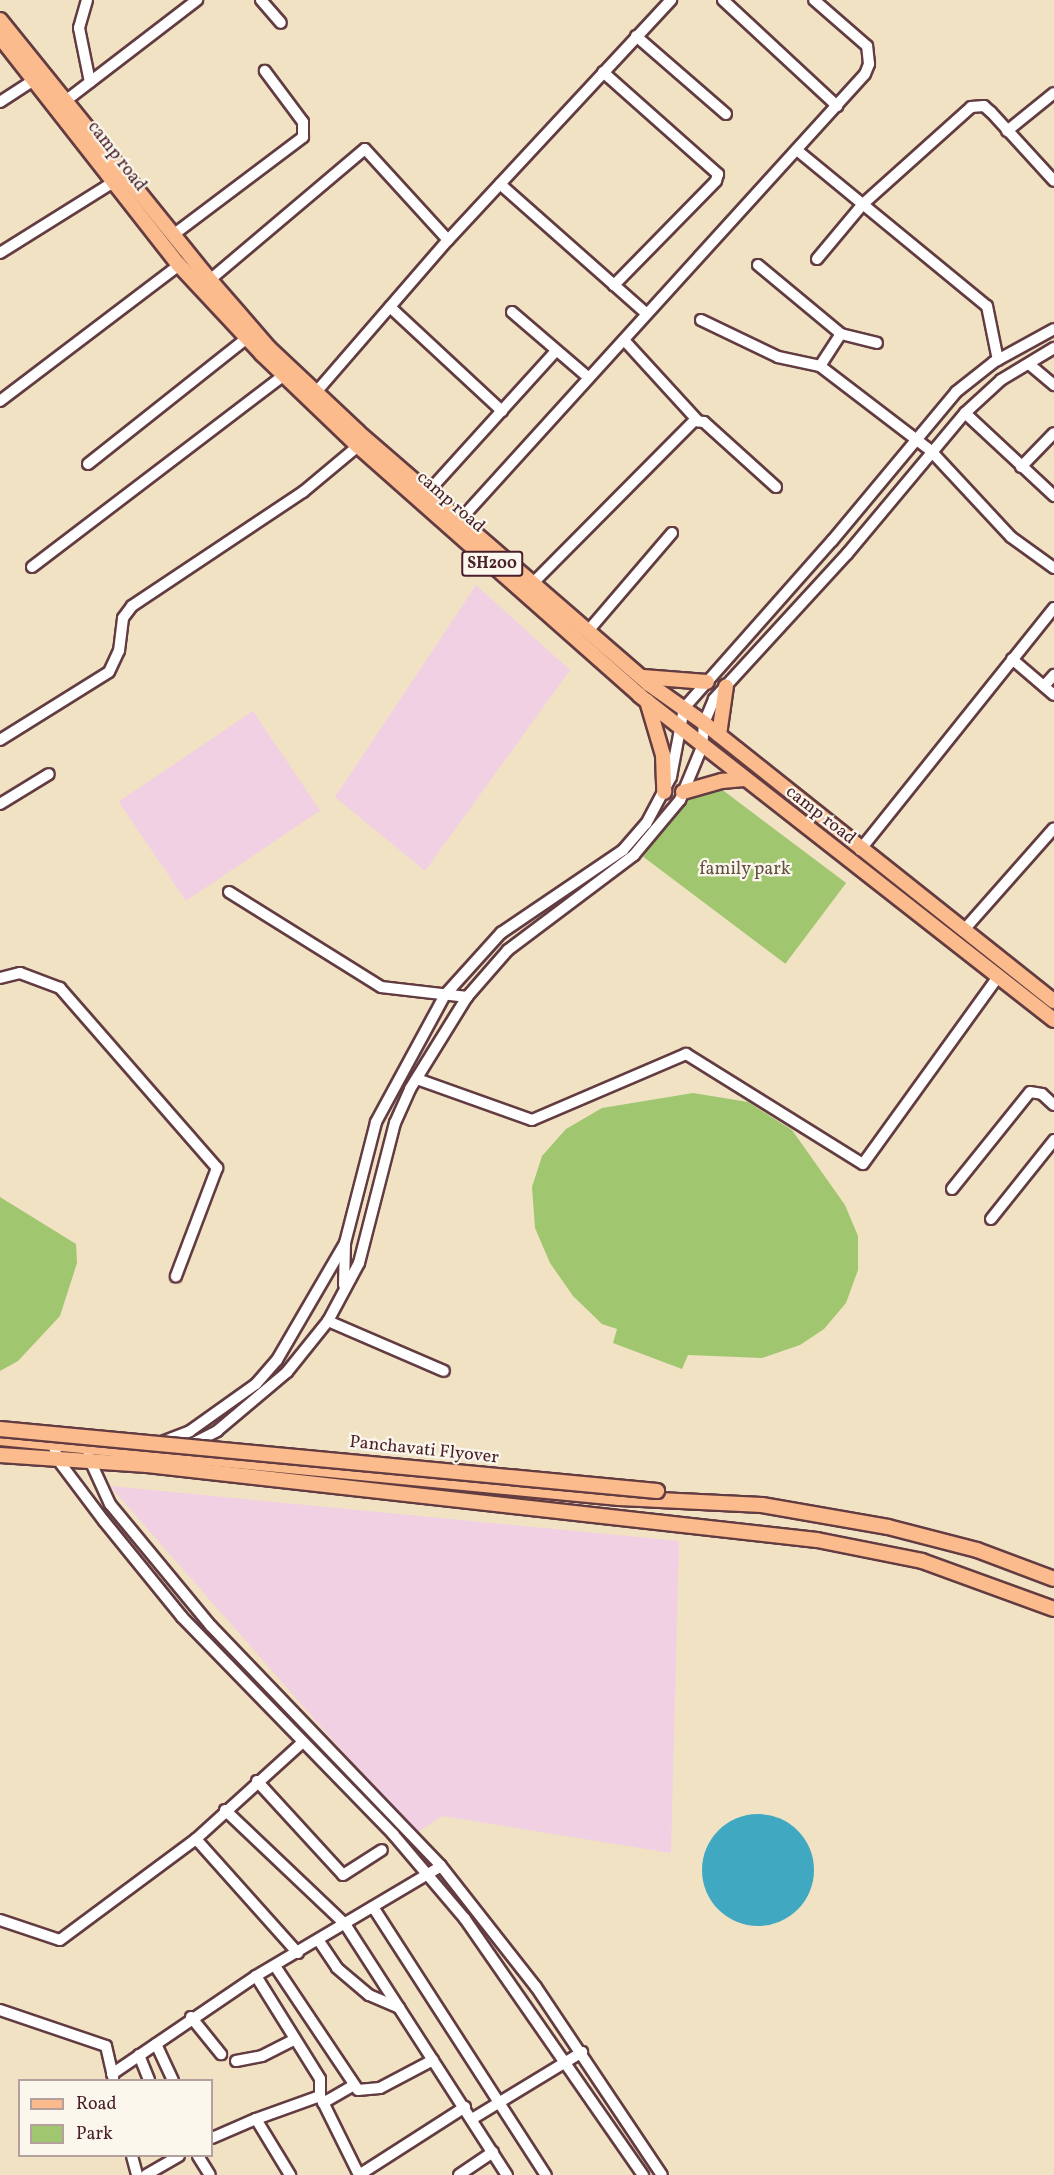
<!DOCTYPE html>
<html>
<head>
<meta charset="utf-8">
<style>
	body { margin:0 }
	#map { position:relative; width:1054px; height:2175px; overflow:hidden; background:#f1e2c4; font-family:Vollkorn,serif }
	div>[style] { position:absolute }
	.built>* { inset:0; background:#f1d0e3; transform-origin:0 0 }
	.green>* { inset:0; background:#a1c670; transform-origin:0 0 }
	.water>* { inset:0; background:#41a8c2 }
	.round { border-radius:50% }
	.roads { filter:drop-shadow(2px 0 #633c42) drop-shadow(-2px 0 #633c42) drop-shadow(0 2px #633c42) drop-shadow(0 -2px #633c42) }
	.minor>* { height:10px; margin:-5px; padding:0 5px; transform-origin:5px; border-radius:5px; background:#fff }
	.major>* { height:14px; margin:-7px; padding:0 7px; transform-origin:7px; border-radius:7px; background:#fbbb8d }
	.bridges { filter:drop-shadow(2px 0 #633c42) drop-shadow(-2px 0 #633c42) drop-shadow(0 2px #633c42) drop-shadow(0 -2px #633c42) }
	.major-bridge>* { height:14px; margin:-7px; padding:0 7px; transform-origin:7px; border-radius:7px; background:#fbbb8d }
	span { translate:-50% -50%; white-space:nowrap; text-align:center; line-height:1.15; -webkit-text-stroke:4.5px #fbf7ec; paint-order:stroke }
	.shield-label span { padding:2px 4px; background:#fbf7ec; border:2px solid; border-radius:4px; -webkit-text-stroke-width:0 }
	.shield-label { font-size:16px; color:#4a1f2b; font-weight:700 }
	.street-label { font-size:18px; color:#4a1f2b }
	.park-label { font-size:18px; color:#645140 }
	.legend { position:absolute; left:18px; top:2079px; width:195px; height:78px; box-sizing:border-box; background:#fbf7ec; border:2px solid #b4a19f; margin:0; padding:8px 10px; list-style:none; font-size:18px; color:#4a1f2b }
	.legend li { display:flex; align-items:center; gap:12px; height:30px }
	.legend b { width:30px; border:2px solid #b4a19f }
</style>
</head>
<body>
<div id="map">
	<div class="built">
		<i style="clip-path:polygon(476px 585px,570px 670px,425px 871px,335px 797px)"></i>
		<i style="left:253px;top:711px;width:120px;height:162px;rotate:56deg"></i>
		<i style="clip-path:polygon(110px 1486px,679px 1541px,671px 1853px,442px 1816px,415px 1834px)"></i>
	</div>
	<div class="green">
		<i style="left:704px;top:776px;width:178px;height:101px;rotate:37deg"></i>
		<i style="clip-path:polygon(693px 1093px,748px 1102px,792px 1130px,845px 1205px,858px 1236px,858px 1270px,846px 1303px,824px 1329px,800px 1345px,762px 1358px,688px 1355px,682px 1369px,613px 1343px,617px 1329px,602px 1324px,573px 1296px,550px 1263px,535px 1228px,532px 1187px,542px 1156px,566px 1129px,602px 1108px)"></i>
		<i style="clip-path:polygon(0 1197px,76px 1244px,77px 1263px,60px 1316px,18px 1361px,0 1371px)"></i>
	</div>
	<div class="water">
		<i class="round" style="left:702px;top:1814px;width:112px;height:112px"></i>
	</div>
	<div class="roads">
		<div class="minor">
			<i style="left:87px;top:0;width:29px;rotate:106deg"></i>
			<i style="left:79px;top:28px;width:55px;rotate:78.5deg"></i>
			<i style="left:261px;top:0;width:30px;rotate:49deg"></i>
			<i style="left:723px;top:0;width:156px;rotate:42.9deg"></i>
			<i style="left:636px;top:36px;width:119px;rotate:40.9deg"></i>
			<i style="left:603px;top:72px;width:154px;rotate:41.6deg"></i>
			<i style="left:718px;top:174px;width:7px;rotate:106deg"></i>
			<i style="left:716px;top:181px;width:146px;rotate:134.4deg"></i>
			<i style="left:0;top:102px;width:48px;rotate:-33deg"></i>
			<i style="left:64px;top:102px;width:168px;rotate:-37.5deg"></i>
			<i style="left:1007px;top:131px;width:60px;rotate:-39deg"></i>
			<i style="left:798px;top:151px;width:244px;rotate:39.4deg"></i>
			<i style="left:987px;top:306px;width:55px;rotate:78.5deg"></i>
			<i style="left:500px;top:184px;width:195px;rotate:41.5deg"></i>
			<i style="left:173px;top:235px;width:163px;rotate:-37deg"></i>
			<i style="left:303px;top:137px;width:15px;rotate:-90deg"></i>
			<i style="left:303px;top:122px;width:64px;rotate:-126.7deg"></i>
			<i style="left:0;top:253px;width:132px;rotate:-32deg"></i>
			<i style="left:817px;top:259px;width:72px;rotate:-50.1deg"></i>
			<i style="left:863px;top:204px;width:145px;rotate:-41.9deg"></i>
			<i style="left:971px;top:107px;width:13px;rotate:-4deg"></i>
			<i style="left:984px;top:106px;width:9px;rotate:41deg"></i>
			<i style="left:991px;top:112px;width:93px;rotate:47.6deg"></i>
			<i style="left:758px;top:265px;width:108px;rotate:39.7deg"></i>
			<i style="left:841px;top:334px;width:37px;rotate:14deg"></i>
			<i style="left:205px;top:284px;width:209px;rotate:-40.2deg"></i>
			<i style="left:365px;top:149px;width:123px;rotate:47.6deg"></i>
			<i style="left:390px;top:307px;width:153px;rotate:42.9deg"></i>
			<i style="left:512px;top:312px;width:101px;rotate:40.6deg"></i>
			<i style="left:701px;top:320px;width:85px;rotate:25.7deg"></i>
			<i style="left:778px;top:357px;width:43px;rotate:12.1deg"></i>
			<i style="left:820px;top:366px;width:140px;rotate:37.4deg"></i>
			<i style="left:931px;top:451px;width:117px;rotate:47.1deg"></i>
			<i style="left:1011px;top:537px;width:53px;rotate:35.8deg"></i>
			<i style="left:624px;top:340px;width:110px;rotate:47.6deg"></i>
			<i style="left:1029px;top:364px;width:33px;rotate:40deg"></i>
			<i style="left:820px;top:366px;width:38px;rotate:-57deg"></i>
			<i style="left:311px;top:398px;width:209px;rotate:-49.1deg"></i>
			<i style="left:448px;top:240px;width:328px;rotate:-47.1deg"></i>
			<i style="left:0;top:401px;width:225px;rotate:-37.2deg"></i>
			<i style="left:965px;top:413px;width:122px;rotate:43deg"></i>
			<i style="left:88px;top:464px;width:203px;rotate:-38.4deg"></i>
			<i style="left:1021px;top:467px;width:47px;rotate:-45.9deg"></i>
			<i style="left:428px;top:492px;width:190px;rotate:-47.8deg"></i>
			<i style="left:460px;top:520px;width:602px;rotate:-47.76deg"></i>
			<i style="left:865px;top:74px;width:11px;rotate:-68deg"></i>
			<i style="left:869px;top:64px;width:18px;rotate:-96deg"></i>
			<i style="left:867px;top:46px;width:70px;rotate:-139deg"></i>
			<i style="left:32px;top:567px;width:317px;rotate:-37.3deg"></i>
			<i style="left:533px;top:583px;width:228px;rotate:-45.2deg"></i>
			<i style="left:694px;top:421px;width:10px;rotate:6deg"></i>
			<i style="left:704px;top:422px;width:97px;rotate:42.1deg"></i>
			<i style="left:588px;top:631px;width:129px;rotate:-49.4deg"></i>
			<i style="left:1012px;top:659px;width:55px;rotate:40.6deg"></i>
			<i style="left:1044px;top:686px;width:15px;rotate:-48deg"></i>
			<i style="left:0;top:740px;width:128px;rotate:-32deg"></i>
			<i style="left:109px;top:672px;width:23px;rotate:-65deg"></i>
			<i style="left:119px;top:651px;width:33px;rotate:-83deg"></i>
			<i style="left:123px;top:618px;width:15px;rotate:-53deg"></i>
			<i style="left:132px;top:606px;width:206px;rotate:-33.7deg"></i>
			<i style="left:303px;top:492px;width:72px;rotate:-39.9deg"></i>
			<i style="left:0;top:804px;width:57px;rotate:-31.5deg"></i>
			<i style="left:860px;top:850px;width:310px;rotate:-51.3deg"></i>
			<i style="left:229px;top:892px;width:179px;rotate:32deg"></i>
			<i style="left:381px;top:987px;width:87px;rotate:6.6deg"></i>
			<i style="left:963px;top:931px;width:137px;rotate:-48.5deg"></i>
			<i style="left:0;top:978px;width:21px;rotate:-14deg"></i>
			<i style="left:20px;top:973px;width:43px;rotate:20.6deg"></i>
			<i style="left:60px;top:988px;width:239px;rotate:48.9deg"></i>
			<i style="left:217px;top:1168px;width:116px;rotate:110.8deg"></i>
			<i style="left:417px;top:1079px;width:122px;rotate:19.6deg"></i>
			<i style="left:532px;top:1120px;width:168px;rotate:-23.2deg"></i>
			<i style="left:686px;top:1054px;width:208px;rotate:31.9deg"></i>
			<i style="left:863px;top:1164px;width:229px;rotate:-54.2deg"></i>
			<i style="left:952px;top:1189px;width:124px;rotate:-51.2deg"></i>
			<i style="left:1030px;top:1092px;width:12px;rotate:9deg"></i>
			<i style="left:1042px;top:1094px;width:16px;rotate:43deg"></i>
			<i style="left:991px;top:1219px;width:101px;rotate:-51.4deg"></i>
			<i style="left:344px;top:1285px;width:42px;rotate:-88.6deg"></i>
			<i style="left:345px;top:1243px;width:125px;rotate:-75.6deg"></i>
			<i style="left:376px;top:1122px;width:145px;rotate:-61.5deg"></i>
			<i style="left:445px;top:995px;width:84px;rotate:-47.9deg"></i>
			<i style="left:501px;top:933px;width:148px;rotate:-34.2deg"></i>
			<i style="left:623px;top:850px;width:35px;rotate:-49deg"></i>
			<i style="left:646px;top:824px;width:53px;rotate:-62deg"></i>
			<i style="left:671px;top:777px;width:70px;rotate:-79.3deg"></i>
			<i style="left:684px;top:708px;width:223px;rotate:-48.5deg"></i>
			<i style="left:832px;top:541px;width:194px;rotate:-50.2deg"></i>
			<i style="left:956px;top:392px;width:48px;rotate:-38.3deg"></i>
			<i style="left:994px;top:362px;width:68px;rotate:-28.8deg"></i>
			<i style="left:328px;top:1321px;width:126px;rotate:23.3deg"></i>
			<i style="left:162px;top:1442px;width:30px;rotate:-21deg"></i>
			<i style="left:190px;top:1431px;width:81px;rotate:-35.5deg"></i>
			<i style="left:256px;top:1384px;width:32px;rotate:-49deg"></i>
			<i style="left:277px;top:1360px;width:135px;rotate:-59.8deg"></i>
			<i style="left:53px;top:1443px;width:18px;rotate:74deg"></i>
			<i style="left:58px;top:1460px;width:76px;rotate:53deg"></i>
			<i style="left:104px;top:1521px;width:124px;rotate:50.9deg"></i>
			<i style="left:182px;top:1617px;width:303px;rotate:45.8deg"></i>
			<i style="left:393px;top:1834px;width:111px;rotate:49.7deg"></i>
			<i style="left:465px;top:1919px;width:312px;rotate:55.2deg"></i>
			<i style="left:188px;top:1446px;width:33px;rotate:-27deg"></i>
			<i style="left:217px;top:1431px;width:92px;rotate:-40.1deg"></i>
			<i style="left:287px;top:1372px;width:65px;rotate:-51.2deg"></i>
			<i style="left:328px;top:1321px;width:66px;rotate:-61.9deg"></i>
			<i style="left:359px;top:1263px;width:145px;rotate:-75.6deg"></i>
			<i style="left:395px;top:1123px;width:37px;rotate:-66deg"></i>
			<i style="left:410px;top:1089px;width:108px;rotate:-58.2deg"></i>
			<i style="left:467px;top:997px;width:62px;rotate:-48.9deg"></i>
			<i style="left:508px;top:950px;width:158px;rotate:-37deg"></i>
			<i style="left:634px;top:855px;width:72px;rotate:-50.1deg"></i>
			<i style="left:680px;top:800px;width:57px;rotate:-67.5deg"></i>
			<i style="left:702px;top:747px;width:24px;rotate:-85deg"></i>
			<i style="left:704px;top:723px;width:26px;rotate:-67deg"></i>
			<i style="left:714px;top:699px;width:197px;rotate:-47.5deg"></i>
			<i style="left:847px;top:554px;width:184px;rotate:-50.1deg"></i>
			<i style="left:965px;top:413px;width:49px;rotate:-42.5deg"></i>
			<i style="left:1001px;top:380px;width:62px;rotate:-31.1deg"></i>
			<i style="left:88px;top:1456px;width:53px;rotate:65.4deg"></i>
			<i style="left:110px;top:1504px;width:158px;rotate:50.4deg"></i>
			<i style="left:211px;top:1626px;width:332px;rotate:46.2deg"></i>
			<i style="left:441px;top:1866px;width:154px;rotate:51.9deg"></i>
			<i style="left:536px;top:1987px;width:226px;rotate:56.2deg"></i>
			<i style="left:257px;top:1781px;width:127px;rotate:47.5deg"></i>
			<i style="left:343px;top:1875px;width:46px;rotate:-32.7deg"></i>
			<i style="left:225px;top:1810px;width:166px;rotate:43.5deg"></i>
			<i style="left:345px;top:1924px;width:299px;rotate:57.2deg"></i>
			<i style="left:196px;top:1839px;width:153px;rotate:48.2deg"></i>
			<i style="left:373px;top:1907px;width:319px;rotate:57.2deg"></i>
			<i style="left:0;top:1920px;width:63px;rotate:18.4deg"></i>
			<i style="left:60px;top:1940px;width:169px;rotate:-36.6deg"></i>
			<i style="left:196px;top:1839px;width:144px;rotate:-42.2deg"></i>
			<i style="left:319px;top:1941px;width:32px;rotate:56deg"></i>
			<i style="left:337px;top:1968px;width:42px;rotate:40.2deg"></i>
			<i style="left:369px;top:1995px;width:33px;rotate:23deg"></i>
			<i style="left:275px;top:1966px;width:149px;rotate:56.2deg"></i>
			<i style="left:358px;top:2090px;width:22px;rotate:-5deg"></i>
			<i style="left:380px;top:2088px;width:60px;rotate:-27.8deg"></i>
			<i style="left:256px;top:1976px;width:121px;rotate:58.1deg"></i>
			<i style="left:320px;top:2079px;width:17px;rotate:90deg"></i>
			<i style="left:320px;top:2096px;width:88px;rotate:63.7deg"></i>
			<i style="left:0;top:2010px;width:112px;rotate:18.8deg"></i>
			<i style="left:106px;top:2046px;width:32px;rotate:77deg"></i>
			<i style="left:191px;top:2017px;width:48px;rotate:51deg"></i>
			<i style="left:156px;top:2044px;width:40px;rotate:65deg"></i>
			<i style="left:139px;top:2055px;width:27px;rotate:68deg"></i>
			<i style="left:236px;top:2061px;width:26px;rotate:-11deg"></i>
			<i style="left:262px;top:2056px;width:37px;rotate:-27deg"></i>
			<i style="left:112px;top:2074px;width:174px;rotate:-34.2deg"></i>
			<i style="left:256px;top:1976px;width:215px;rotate:-30.7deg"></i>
			<i style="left:323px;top:2103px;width:36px;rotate:-30deg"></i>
			<i style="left:256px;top:2119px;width:68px;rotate:-19.8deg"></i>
			<i style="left:472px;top:2119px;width:129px;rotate:-31.3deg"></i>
			<i style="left:212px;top:2138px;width:48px;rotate:-23.4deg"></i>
			<i style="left:256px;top:2119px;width:66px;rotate:58.7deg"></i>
			<i style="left:132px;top:2156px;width:20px;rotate:75deg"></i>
			<i style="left:198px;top:2156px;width:22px;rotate:58deg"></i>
			<i style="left:146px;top:2175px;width:38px;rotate:-30deg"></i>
			<i style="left:359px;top:2175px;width:126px;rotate:-32.7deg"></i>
			<i style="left:459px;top:2175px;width:41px;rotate:-34.1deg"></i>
		</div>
		<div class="major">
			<i style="left:0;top:20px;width:334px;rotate:51.1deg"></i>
			<i style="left:210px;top:280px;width:90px;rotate:49.1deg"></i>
			<i style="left:269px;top:348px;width:122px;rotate:43.3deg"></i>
			<i style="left:358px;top:432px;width:385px;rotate:40.9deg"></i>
			<i style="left:649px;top:684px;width:67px;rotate:35.3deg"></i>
			<i style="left:704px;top:723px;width:447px;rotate:38.5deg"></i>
			<i style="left:0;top:37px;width:290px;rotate:51.9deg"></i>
			<i style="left:179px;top:265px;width:122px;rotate:47deg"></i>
			<i style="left:262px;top:354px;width:133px;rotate:43.8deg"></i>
			<i style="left:358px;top:446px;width:375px;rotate:41.5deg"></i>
			<i style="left:639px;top:695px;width:527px;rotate:38.07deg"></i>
			<i style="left:643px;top:677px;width:64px;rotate:4.5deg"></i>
			<i style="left:647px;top:701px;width:56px;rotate:73.5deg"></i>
			<i style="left:663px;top:755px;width:37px;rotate:88deg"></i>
			<i style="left:719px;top:735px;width:49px;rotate:-81.9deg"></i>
			<i style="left:683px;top:792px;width:41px;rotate:-15.8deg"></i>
			<i style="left:722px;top:781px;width:22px;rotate:-5deg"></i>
			<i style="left:0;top:1438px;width:622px;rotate:5.54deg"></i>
			<i style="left:619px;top:1498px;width:143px;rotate:2.8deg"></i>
			<i style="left:762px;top:1505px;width:128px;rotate:9.9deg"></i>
			<i style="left:888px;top:1527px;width:92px;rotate:14.5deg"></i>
			<i style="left:977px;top:1550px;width:82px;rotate:20.6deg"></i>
			<i style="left:0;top:1455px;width:147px;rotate:3.9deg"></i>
			<i style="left:147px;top:1465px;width:674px;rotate:6.39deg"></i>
			<i style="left:817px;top:1540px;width:107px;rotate:11.3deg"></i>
			<i style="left:922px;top:1561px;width:140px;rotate:20deg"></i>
		</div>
	</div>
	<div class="bridges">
		<div class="major-bridge">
			<i style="left:0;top:1429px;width:660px;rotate:5.39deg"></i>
		</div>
	</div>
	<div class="shield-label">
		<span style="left:492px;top:564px">SH200</span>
	</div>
	<div class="street-label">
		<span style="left:116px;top:157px;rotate:52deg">camp road</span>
		<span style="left:450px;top:503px;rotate:41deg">camp road</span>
		<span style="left:820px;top:816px;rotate:38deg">camp road</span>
		<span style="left:424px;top:1451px;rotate:6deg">Panchavati Flyover</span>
	</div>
	<div class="park-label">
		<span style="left:745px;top:870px">family park</span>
	</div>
	<ul class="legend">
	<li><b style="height:8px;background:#fbbb8d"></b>Road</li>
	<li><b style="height:16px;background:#a1c670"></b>Park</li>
	</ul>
</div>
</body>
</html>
